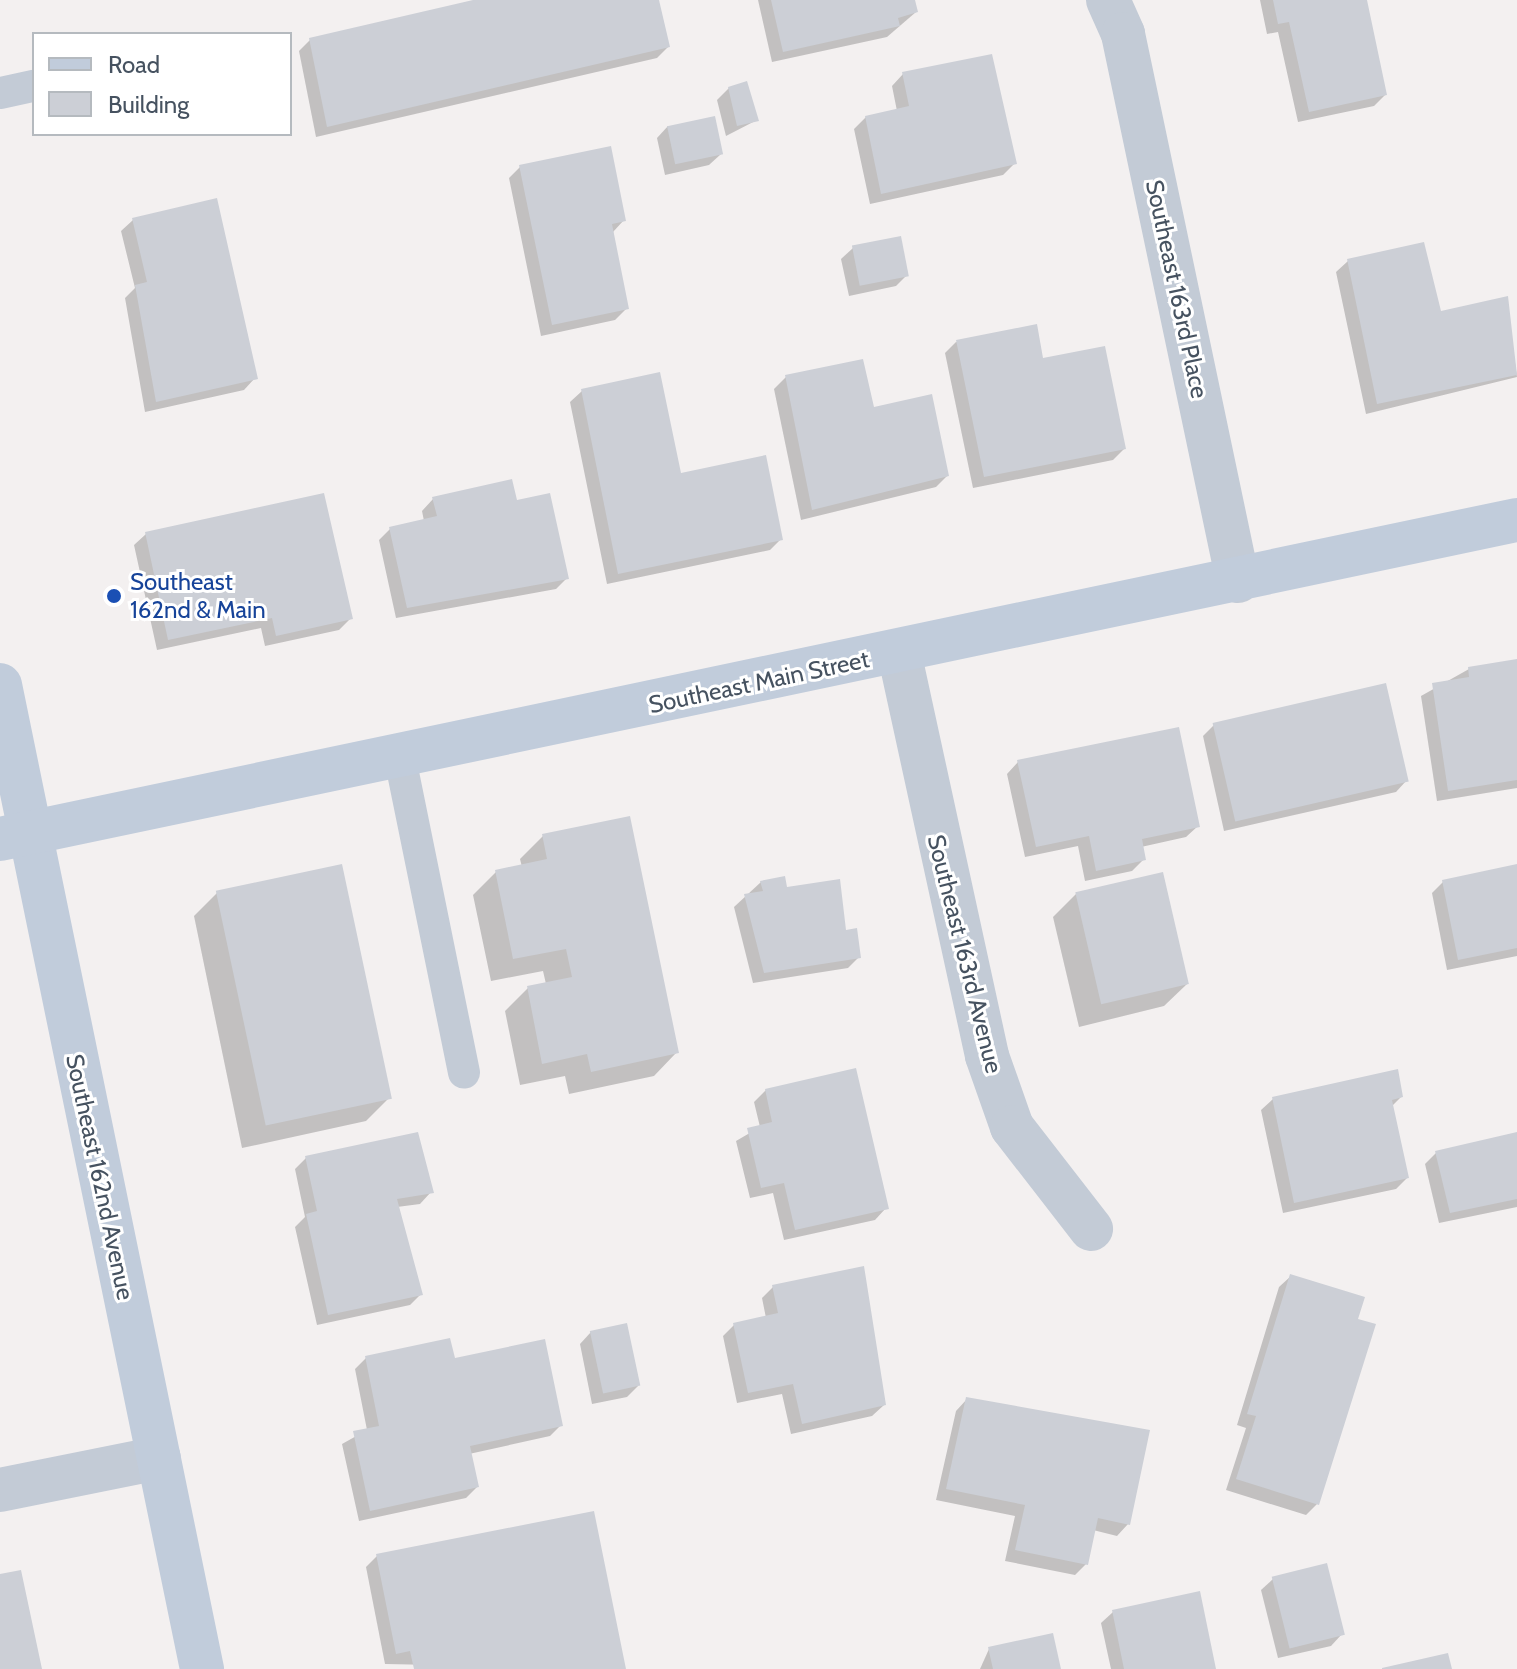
<!DOCTYPE html>
<html>
<head>
<meta charset="utf-8">
<style>
	body { margin:0 }
	#map { position:relative; width:1517px; height:1669px; overflow:hidden; background:#f3f0f0; font-family:Cabin,sans-serif }
	div>[style] { position:absolute }
	.shadow>* { inset:0; background:#0003 }
	.building>* { inset:0; background:#cccfd6; transform-origin:0 0 }
	.lane>* { height:32px; margin:-16px; padding:0 16px; transform-origin:16px; border-radius:16px; background:#c3cbd6 }
	.street>* { height:44px; margin:-22px; padding:0 22px; transform-origin:22px; border-radius:22px; background:#c3cbd6 }
	.secondary>* { height:44px; margin:-22px; padding:0 22px; transform-origin:22px; border-radius:22px; background:#c1ccdb }
	.dots>* { width:22px; height:22px; translate:-50% -50%; box-sizing:border-box; border:4px solid #fff; border-radius:50% }
	span { translate:-50% -50%; white-space:nowrap; text-align:center; line-height:1.15; -webkit-text-stroke:6px #fff; paint-order:stroke }
	.street-label { font-size:24px; color:#465260 }
	.transit-label { font-size:24px; color:#164399 }
	.left { translate:0 -50%; text-align:left }
	.legend { position:absolute; left:32px; top:32px; width:260px; height:104px; box-sizing:border-box; background:#fff; border:2px solid #b5babf; margin:0; padding:10px 14px; list-style:none; font-size:24px; color:#465260 }
	.legend li { display:flex; align-items:center; gap:16px; height:40px }
	.legend b { width:40px; border:2px solid #b5babf }
</style>
</head>
<body>
<div id="map">
	<div class="shadow">
		<i style="clip-path:polygon(482px 0,657px 0,668px 47px,657px 58px,316px 137px,299px 51px,310px 40px)"></i>
		<i style="clip-path:polygon(758px 0,913px 0,916px 12px,887px 37px,772px 62px)"></i>
		<i style="clip-path:polygon(1260px 0,1365px 0,1385px 95px,1374px 106px,1298px 122px,1278px 32px,1267px 34px)"></i>
		<i style="clip-path:polygon(903px 74px,1014px 164px,1003px 175px,870px 204px,854px 129px,866px 117px,897px 111px,892px 86px)"></i>
		<i style="clip-path:polygon(729px 88px,757px 120px,726px 136px,717px 100px)"></i>
		<i style="clip-path:polygon(668px 126px,721px 154px,709px 165px,665px 175px,657px 138px)"></i>
		<i style="clip-path:polygon(520px 167px,624px 220px,613px 232px,627px 308px,615px 320px,541px 336px,509px 178px)"></i>
		<i style="clip-path:polygon(133px 220px,255px 378px,244px 390px,145px 412px,125px 298px,135px 288px,121px 231px)"></i>
		<i style="clip-path:polygon(853px 248px,907px 275px,896px 286px,849px 296px,841px 259px)"></i>
		<i style="clip-path:polygon(1348px 261px,1439px 314px,1506px 299px,1517px 377px,1366px 414px,1336px 272px)"></i>
		<i style="clip-path:polygon(956px 342px,1042px 360px,1124px 449px,1113px 460px,973px 488px,945px 353px)"></i>
		<i style="clip-path:polygon(786px 377px,872px 409px,947px 476px,936px 487px,801px 520px,774px 389px)"></i>
		<i style="clip-path:polygon(582px 391px,679px 475px,781px 539px,770px 550px,607px 584px,570px 402px)"></i>
		<i style="clip-path:polygon(433px 499px,516px 502px,567px 578px,556px 589px,396px 618px,379px 540px,390px 529px,424px 521px,422px 511px)"></i>
		<i style="clip-path:polygon(146px 534px,350px 619px,339px 630px,265px 646px,261px 628px,157px 650px,134px 545px)"></i>
		<i style="clip-path:polygon(1517px 661px,1517px 788px,1437px 801px,1421px 696px,1469px 669px)"></i>
		<i style="clip-path:polygon(1214px 725px,1407px 780px,1396px 792px,1224px 831px,1203px 736px)"></i>
		<i style="clip-path:polygon(1018px 762px,1198px 826px,1186px 837px,1141px 847px,1144px 859px,1132px 871px,1085px 881px,1078px 846px,1025px 857px,1007px 774px)"></i>
		<i style="clip-path:polygon(543px 836px,676px 1053px,654px 1076px,569px 1094px,565px 1076px,520px 1085px,505px 1011px,528px 988px,546px 984px,543px 971px,491px 981px,473px 895px,496px 872px,522px 867px,520px 859px)"></i>
		<i style="clip-path:polygon(1517px 866px,1517px 956px,1447px 970px,1432px 893px,1443px 882px)"></i>
		<i style="clip-path:polygon(761px 882px,786px 889px,845px 933px,859px 957px,848px 968px,753px 983px,734px 907px)"></i>
		<i style="clip-path:polygon(217px 893px,388px 1099px,366px 1121px,242px 1148px,194px 916px)"></i>
		<i style="clip-path:polygon(1076px 894px,1187px 984px,1164px 1006px,1079px 1027px,1053px 917px)"></i>
		<i style="clip-path:polygon(766px 1090px,886px 1208px,875px 1220px,784px 1240px,773px 1193px,750px 1198px,736px 1141px,760px 1127px,754px 1102px)"></i>
		<i style="clip-path:polygon(1401px 1097px,1391px 1107px,1407px 1178px,1396px 1189px,1283px 1213px,1261px 1110px,1273px 1099px)"></i>
		<i style="clip-path:polygon(1517px 1134px,1517px 1207px,1439px 1223px,1425px 1164px,1436px 1153px)"></i>
		<i style="clip-path:polygon(306px 1158px,431px 1192px,420px 1204px,397px 1207px,421px 1294px,410px 1305px,317px 1325px,295px 1227px,305px 1217px,295px 1169px)"></i>
		<i style="clip-path:polygon(1291px 1276px,1317px 1504px,1306px 1515px,1226px 1490px,1246px 1428px,1237px 1425px,1279px 1287px)"></i>
		<i style="clip-path:polygon(773px 1287px,884px 1405px,872px 1416px,791px 1434px,782px 1394px,737px 1403px,723px 1336px,734px 1325px,766px 1318px,762px 1298px)"></i>
		<i style="clip-path:polygon(591px 1332px,638px 1386px,627px 1397px,592px 1404px,580px 1344px)"></i>
		<i style="clip-path:polygon(366px 1358px,453px 1360px,561px 1425px,550px 1436px,469px 1454px,477px 1487px,466px 1498px,359px 1521px,342px 1444px,367px 1430px,355px 1369px)"></i>
		<i style="clip-path:polygon(967px 1399px,1128px 1524px,1117px 1536px,1093px 1530px,1086px 1564px,1075px 1575px,1005px 1561px,1015px 1516px,936px 1500px,956px 1411px)"></i>
		<i style="clip-path:polygon(377px 1556px,624px 1669px,385px 1664px,366px 1567px)"></i>
		<i style="clip-path:polygon(1273px 1579px,1342px 1634px,1331px 1646px,1278px 1658px,1261px 1590px)"></i>
		<i style="clip-path:polygon(1113px 1612px,1214px 1669px,1111px 1669px,1101px 1623px)"></i>
		<i style="clip-path:polygon(989px 1649px,1059px 1669px,980px 1669px)"></i>
	</div>
	<div class="building">
		<i style="clip-path:polygon(473px 0,659px 0,670px 47px,327px 127px,309px 38px)"></i>
		<i style="clip-path:polygon(771px 0,915px 0,918px 12px,898px 18px,900px 26px,783px 52px)"></i>
		<i style="clip-path:polygon(1273px 0,1367px 0,1387px 95px,1309px 112px,1289px 22px,1278px 24px)"></i>
		<i style="clip-path:polygon(992px 54px,1017px 164px,881px 194px,865px 116px,909px 106px,902px 72px)"></i>
		<i style="clip-path:polygon(747px 81px,759px 121px,737px 126px,728px 87px)"></i>
		<i style="left:715px;top:116px;width:39px;height:49px;rotate:78deg"></i>
		<i style="clip-path:polygon(611px 146px,626px 221px,612px 224px,629px 309px,552px 325px,519px 165px)"></i>
		<i style="clip-path:polygon(217px 198px,258px 379px,156px 402px,135px 285px,147px 282px,132px 218px)"></i>
		<i style="left:901px;top:236px;width:41px;height:50px;rotate:79deg"></i>
		<i style="clip-path:polygon(1424px 242px,1441px 311px,1508px 296px,1517px 375px,1377px 404px,1347px 259px)"></i>
		<i style="clip-path:polygon(1037px 324px,1043px 358px,1105px 346px,1126px 449px,984px 477px,956px 340px)"></i>
		<i style="clip-path:polygon(863px 359px,874px 407px,932px 394px,949px 476px,812px 510px,785px 375px)"></i>
		<i style="clip-path:polygon(660px 372px,681px 473px,766px 455px,783px 540px,618px 574px,581px 389px)"></i>
		<i style="clip-path:polygon(512px 479px,517px 500px,550px 493px,569px 579px,407px 608px,389px 527px,437px 516px,432px 497px)"></i>
		<i style="clip-path:polygon(324px 493px,353px 619px,276px 636px,272px 618px,168px 640px,145px 532px)"></i>
		<i style="clip-path:polygon(1517px 659px,1517px 780px,1448px 791px,1432px 683px,1469px 677px,1468px 667px)"></i>
		<i style="left:1386px;top:683px;width:101px;height:178px;rotate:77deg"></i>
		<i style="clip-path:polygon(1179px 727px,1200px 827px,1142px 839px,1146px 860px,1096px 871px,1089px 836px,1036px 847px,1017px 760px)"></i>
		<i style="clip-path:polygon(630px 816px,679px 1053px,591px 1072px,587px 1054px,542px 1064px,527px 986px,572px 977px,566px 949px,513px 959px,495px 870px,547px 859px,542px 834px)"></i>
		<i style="left:342px;top:864px;width:240px;height:129px;rotate:78deg"></i>
		<i style="clip-path:polygon(1517px 864px,1517px 948px,1458px 960px,1442px 880px)"></i>
		<i style="left:1163px;top:872px;width:115px;height:90px;rotate:77deg"></i>
		<i style="clip-path:polygon(785px 876px,787px 887px,840px 879px,846px 930px,857px 928px,861px 958px,764px 973px,744px 894px,763px 891px,760px 881px)"></i>
		<i style="clip-path:polygon(856px 1068px,889px 1209px,795px 1230px,784px 1183px,761px 1188px,747px 1128px,772px 1122px,765px 1089px)"></i>
		<i style="clip-path:polygon(1398px 1069px,1403px 1097px,1392px 1100px,1409px 1178px,1294px 1203px,1272px 1097px)"></i>
		<i style="clip-path:polygon(418px 1132px,434px 1193px,397px 1199px,423px 1295px,328px 1315px,306px 1214px,317px 1211px,305px 1156px)"></i>
		<i style="clip-path:polygon(1517px 1132px,1517px 1199px,1450px 1213px,1435px 1151px)"></i>
		<i style="clip-path:polygon(864px 1266px,886px 1405px,802px 1424px,793px 1384px,748px 1393px,733px 1323px,778px 1313px,772px 1285px)"></i>
		<i style="clip-path:polygon(1290px 1274px,1365px 1297px,1358px 1319px,1376px 1324px,1319px 1505px,1236px 1479px,1256px 1416px,1247px 1414px)"></i>
		<i style="left:627px;top:1323px;width:64px;height:38px;rotate:78deg"></i>
		<i style="clip-path:polygon(450px 1338px,455px 1358px,545px 1339px,563px 1426px,470px 1446px,479px 1487px,370px 1511px,353px 1431px,379px 1426px,365px 1356px)"></i>
		<i style="clip-path:polygon(966px 1397px,1150px 1430px,1130px 1525px,1098px 1518px,1088px 1565px,1015px 1550px,1025px 1505px,946px 1489px)"></i>
		<i style="clip-path:polygon(594px 1511px,626px 1669px,414px 1669px,410px 1651px,396px 1654px,376px 1554px)"></i>
		<i style="left:1327px;top:1563px;width:74px;height:57px;rotate:76deg"></i>
		<i style="clip-path:polygon(21px 1570px,42px 1669px,0 1669px,0 1574px)"></i>
		<i style="clip-path:polygon(1200px 1591px,1216px 1669px,1124px 1669px,1112px 1610px)"></i>
		<i style="clip-path:polygon(1053px 1633px,1061px 1669px,993px 1669px,988px 1647px)"></i>
		<i style="clip-path:polygon(1448px 1653px,1452px 1669px,1382px 1669px,1382px 1668px)"></i>
	</div>
	<div class="lane">
		<i style="left:0;top:93px;width:35px;rotate:-12deg"></i>
		<i style="left:400px;top:758px;width:321px;rotate:78.5deg"></i>
	</div>
	<div class="street">
		<i style="left:1108px;top:0;width:37px;rotate:66deg"></i>
		<i style="left:1123px;top:34px;width:559px;rotate:78.13deg"></i>
		<i style="left:899px;top:652px;width:413px;rotate:77.7deg"></i>
		<i style="left:987px;top:1056px;width:75px;rotate:70.6deg"></i>
		<i style="left:1012px;top:1127px;width:129px;rotate:52.2deg"></i>
		<i style="left:0;top:1490px;width:162px;rotate:-11.4deg"></i>
	</div>
	<div class="secondary">
		<i style="left:0;top:685px;width:1005px;rotate:78.4deg"></i>
		<i style="left:0;top:839px;width:1550px;rotate:-11.88deg"></i>
	</div>
	<div class="dots">
		<i style="left:114px;top:596px;background:#1a4fb4"></i>
	</div>
	<div class="street-label">
		<span style="left:1177px;top:289px;rotate:78deg">Southeast 163rd Place</span>
		<span style="left:759px;top:682px;rotate:-12deg">Southeast Main Street</span>
		<span style="left:965px;top:954px;rotate:76deg">Southeast 163rd Avenue</span>
		<span style="left:100px;top:1177px;rotate:78deg">Southeast 162nd Avenue</span>
	</div>
	<div class="transit-label">
		<span class="left" style="left:130px;top:596px">Southeast<br>162nd &amp; Main</span>
	</div>
	<ul class="legend">
	<li><b style="height:10px;background:#c1ccdb"></b>Road</li>
	<li><b style="height:22px;background:#cccfd6"></b>Building</li>
	</ul>
</div>
</body>
</html>
